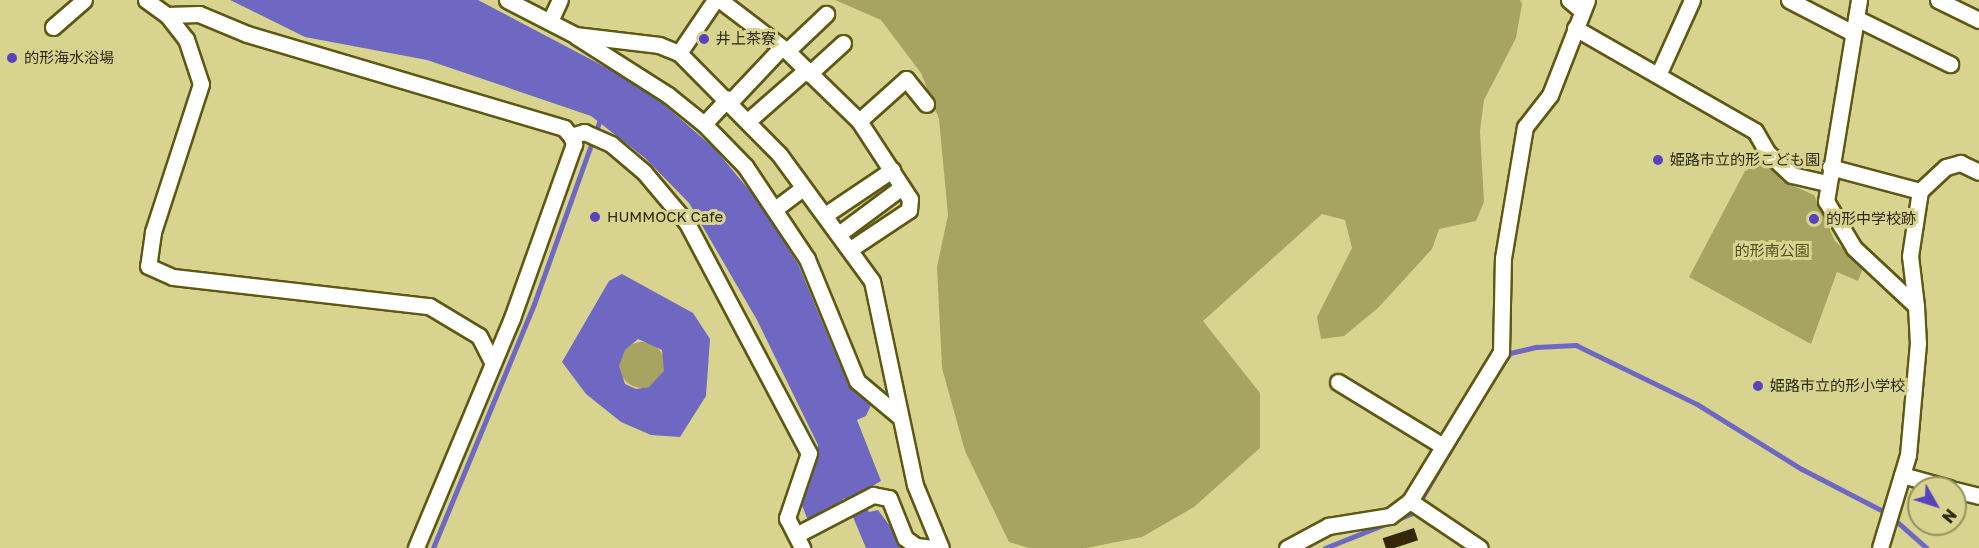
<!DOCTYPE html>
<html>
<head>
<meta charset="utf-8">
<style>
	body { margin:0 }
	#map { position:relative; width:1979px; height:548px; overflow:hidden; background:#d8d490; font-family:"Golos Text","Noto Sans JP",sans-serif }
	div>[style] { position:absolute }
	.green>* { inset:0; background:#a7a361 }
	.round { border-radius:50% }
	.water>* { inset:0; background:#6f68c2 }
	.stream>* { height:4.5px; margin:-2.25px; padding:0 2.25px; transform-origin:2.25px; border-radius:2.25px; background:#6f68c2 }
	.building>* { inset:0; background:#362806; transform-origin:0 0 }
	.roads { filter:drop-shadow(2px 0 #5d5812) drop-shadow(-2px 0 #5d5812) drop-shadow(0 2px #5d5812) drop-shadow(0 -2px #5d5812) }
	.minor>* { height:15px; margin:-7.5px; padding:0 7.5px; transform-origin:7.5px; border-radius:7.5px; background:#fff }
	.dots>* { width:16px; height:16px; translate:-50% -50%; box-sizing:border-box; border:3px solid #d8d490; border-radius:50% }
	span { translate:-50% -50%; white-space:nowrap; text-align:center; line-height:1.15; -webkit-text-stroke:6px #d8d490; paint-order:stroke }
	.poi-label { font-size:15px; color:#2d2b0f }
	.left { translate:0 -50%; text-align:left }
	.park-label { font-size:15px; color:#534f21 }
	.north { position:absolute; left:1907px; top:476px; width:60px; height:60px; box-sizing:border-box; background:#d8d490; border:2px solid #94905c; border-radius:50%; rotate:129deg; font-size:16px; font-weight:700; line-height:24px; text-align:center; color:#2d2b0f }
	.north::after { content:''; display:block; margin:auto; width:21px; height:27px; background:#5743bb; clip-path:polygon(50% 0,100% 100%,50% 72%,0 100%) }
</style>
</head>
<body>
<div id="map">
	<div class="green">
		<i style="clip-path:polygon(835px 0,1520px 0,1522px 4px,1516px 38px,1484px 100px,1480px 131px,1484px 202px,1476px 221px,1439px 229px,1432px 249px,1378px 308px,1344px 336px,1321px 339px,1317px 317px,1352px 248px,1345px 220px,1322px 214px,1203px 321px,1260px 393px,1260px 448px,1194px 507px,1142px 537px,1086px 548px,1029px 548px,1009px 542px,965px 451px,942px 368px,937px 267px,948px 215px,939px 119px,921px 73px,881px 20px)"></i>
		<i style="clip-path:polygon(1756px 150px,1782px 181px,1814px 195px,1835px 241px,1863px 268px,1858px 281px,1837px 272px,1811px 344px,1689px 277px)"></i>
		<i class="round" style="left:619px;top:342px;width:46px;height:46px"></i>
	</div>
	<div class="water">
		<i style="clip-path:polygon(230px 0,478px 0,645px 88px,715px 149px,759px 202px,798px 264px,848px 384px,872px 403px,866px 416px,857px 420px,881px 481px,859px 494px,869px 512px,878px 510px,906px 548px,866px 548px,845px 498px,838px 503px,840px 510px,809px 523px,799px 498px,818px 445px,757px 320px,689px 203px,645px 158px,591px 116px,427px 60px,305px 37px)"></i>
		<i style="clip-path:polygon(evenodd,622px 274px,693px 313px,710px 339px,706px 396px,680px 437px,651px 435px,621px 422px,586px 394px,562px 362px,609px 281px,622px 274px,638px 339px,662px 350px,664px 371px,649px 387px,636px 389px,625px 384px,619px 366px,625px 350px,638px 339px)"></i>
	</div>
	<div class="stream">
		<i style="left:1487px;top:388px;width:42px;rotate:-56.7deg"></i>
		<i style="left:1510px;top:353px;width:27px;rotate:-13deg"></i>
		<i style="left:1536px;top:347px;width:40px;rotate:-2.9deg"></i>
		<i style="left:1576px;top:345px;width:135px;rotate:26deg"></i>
		<i style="left:1697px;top:404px;width:123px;rotate:31.8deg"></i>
		<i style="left:1802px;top:469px;width:96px;rotate:27.4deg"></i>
		<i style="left:1893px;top:518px;width:45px;rotate:41.4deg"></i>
		<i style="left:433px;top:548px;width:264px;rotate:-67.5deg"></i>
		<i style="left:534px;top:304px;width:199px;rotate:-70.3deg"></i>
		<i style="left:1325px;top:548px;width:95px;rotate:-21.7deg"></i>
		<i style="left:1413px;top:513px;width:128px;rotate:-59.4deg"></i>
	</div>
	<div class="building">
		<i style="left:1414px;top:528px;width:13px;height:33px;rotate:72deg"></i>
	</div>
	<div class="roads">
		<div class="minor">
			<i style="left:146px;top:0;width:26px;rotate:36deg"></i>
			<i style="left:167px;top:15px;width:31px;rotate:52deg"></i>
			<i style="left:186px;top:39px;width:47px;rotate:71.6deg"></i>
			<i style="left:201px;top:84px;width:156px;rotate:108deg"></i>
			<i style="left:153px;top:232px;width:34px;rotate:98deg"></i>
			<i style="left:148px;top:266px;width:27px;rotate:24deg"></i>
			<i style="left:173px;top:277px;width:258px;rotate:6.5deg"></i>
			<i style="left:429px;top:306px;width:58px;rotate:31deg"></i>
			<i style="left:479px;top:336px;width:30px;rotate:63deg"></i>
			<i style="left:507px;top:0;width:76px;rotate:27.2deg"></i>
			<i style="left:575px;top:35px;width:85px;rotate:6.8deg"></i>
			<i style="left:659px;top:45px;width:22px;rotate:22deg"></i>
			<i style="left:679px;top:53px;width:142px;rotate:45.3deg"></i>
			<i style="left:779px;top:154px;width:157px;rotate:53.8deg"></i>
			<i style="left:872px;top:281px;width:208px;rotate:78.1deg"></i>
			<i style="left:915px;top:485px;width:68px;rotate:67.6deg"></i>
			<i style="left:720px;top:0;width:84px;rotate:37.3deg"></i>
			<i style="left:787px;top:51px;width:100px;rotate:44.2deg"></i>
			<i style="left:859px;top:121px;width:93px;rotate:56.8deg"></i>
			<i style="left:910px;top:199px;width:11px;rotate:95deg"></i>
			<i style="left:909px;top:210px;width:69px;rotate:146.3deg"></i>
			<i style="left:1569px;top:0;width:16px;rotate:40deg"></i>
			<i style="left:1789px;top:0;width:72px;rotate:27.3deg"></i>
			<i style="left:1859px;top:0;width:204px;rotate:99.3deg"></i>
			<i style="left:1826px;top:201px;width:55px;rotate:59.2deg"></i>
			<i style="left:1854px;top:248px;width:85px;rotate:43.1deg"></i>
			<i style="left:1916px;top:306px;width:37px;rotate:87deg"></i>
			<i style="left:1918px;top:343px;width:112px;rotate:95.1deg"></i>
			<i style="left:1908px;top:455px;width:97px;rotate:106.8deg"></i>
			<i style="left:1938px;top:0;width:46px;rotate:26deg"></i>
			<i style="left:167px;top:15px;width:32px;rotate:-2deg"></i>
			<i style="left:199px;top:14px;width:52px;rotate:22.6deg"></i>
			<i style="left:247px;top:34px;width:331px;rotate:16.5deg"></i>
			<i style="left:564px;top:128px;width:11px;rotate:49deg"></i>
			<i style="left:571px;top:136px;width:9px;rotate:69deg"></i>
			<i style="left:574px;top:144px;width:185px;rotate:109.6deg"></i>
			<i style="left:512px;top:318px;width:249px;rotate:112.7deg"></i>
			<i style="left:1856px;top:18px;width:105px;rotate:26.1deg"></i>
			<i style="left:550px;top:21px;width:23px;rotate:-65deg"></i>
			<i style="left:53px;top:27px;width:41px;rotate:-41.1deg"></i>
			<i style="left:1575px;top:28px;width:207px;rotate:29.8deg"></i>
			<i style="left:1755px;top:131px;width:24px;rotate:60deg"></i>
			<i style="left:1767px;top:152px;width:34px;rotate:43deg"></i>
			<i style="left:1792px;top:175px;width:36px;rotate:13deg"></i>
			<i style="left:577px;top:37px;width:108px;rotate:32.5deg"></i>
			<i style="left:668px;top:95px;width:46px;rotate:38.9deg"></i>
			<i style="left:704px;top:124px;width:59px;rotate:45.7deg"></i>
			<i style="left:745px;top:166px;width:112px;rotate:56.3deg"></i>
			<i style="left:807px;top:259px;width:132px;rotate:67.7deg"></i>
			<i style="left:857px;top:381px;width:56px;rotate:39.9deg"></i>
			<i style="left:787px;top:51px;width:54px;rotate:-43.5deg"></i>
			<i style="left:679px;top:53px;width:64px;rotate:-55.8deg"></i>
			<i style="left:1659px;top:73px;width:80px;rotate:-65.7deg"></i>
			<i style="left:809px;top:74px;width:46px;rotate:-42.4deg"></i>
			<i style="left:731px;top:101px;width:71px;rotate:-46.7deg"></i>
			<i style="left:749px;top:120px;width:76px;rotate:-41.3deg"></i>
			<i style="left:859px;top:121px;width:63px;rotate:-41.8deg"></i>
			<i style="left:906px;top:79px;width:32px;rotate:51deg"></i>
			<i style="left:704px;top:124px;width:35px;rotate:-47deg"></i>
			<i style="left:571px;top:136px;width:14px;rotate:-17deg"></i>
			<i style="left:584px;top:132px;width:30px;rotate:24deg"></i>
			<i style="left:611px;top:144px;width:43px;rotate:40.3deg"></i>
			<i style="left:644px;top:172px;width:67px;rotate:49.9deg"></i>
			<i style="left:687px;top:223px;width:260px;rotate:62.1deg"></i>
			<i style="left:809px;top:453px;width:69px;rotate:108.7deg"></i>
			<i style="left:787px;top:518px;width:34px;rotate:63deg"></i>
			<i style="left:1830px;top:167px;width:93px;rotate:14.9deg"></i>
			<i style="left:775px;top:209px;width:34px;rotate:-37deg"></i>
			<i style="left:825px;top:215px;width:81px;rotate:-33.9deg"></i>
			<i style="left:840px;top:233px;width:77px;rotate:-36.6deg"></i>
			<i style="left:1916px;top:306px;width:50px;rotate:-96.8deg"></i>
			<i style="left:1910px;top:256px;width:66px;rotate:-81.3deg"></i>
			<i style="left:1920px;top:191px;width:35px;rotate:-43deg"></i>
			<i style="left:1946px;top:167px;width:15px;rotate:-16deg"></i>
			<i style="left:1960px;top:163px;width:21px;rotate:25deg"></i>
			<i style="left:1338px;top:382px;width:123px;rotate:31.4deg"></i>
			<i style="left:1902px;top:475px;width:49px;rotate:15.5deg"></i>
			<i style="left:1955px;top:490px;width:25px;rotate:14deg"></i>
			<i style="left:1410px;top:501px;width:84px;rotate:33.9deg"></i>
			<i style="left:796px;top:535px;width:87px;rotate:-27.5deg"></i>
			<i style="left:873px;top:495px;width:16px;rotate:11deg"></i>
			<i style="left:889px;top:498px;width:43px;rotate:68.2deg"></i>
			<i style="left:905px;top:538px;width:14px;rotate:36deg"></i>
			<i style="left:916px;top:546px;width:20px;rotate:6deg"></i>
			<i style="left:1287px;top:548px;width:47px;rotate:-28.2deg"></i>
			<i style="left:1328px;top:526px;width:63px;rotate:-9.2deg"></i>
			<i style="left:1390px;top:516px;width:25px;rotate:-37deg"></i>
			<i style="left:1410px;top:501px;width:175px;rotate:-58.6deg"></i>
			<i style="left:1501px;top:352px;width:94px;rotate:-88.8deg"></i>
			<i style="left:1503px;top:258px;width:133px;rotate:-80.5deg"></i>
			<i style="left:1525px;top:127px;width:41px;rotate:-52deg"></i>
			<i style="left:1550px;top:95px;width:102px;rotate:-68.7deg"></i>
		</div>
	</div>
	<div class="dots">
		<i style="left:704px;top:39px;background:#5743bb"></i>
		<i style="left:12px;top:58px;background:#5743bb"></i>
		<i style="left:1658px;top:160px;background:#5743bb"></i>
		<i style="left:595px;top:217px;background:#5743bb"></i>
		<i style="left:1814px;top:219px;background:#5743bb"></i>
		<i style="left:1758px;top:386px;background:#5743bb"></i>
	</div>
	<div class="poi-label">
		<span class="left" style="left:716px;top:39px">井上茶寮</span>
		<span class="left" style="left:24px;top:58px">的形海水浴場</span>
		<span class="left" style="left:1670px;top:160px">姫路市立的形こども園</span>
		<span class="left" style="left:607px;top:217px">HUMMOCK Cafe</span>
		<span class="left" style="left:1826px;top:219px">的形中学校跡</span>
		<span class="left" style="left:1770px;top:386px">姫路市立的形小学校</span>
	</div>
	<div class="park-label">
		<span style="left:1772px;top:251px">的形南公園</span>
	</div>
	<div class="north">N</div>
</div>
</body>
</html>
